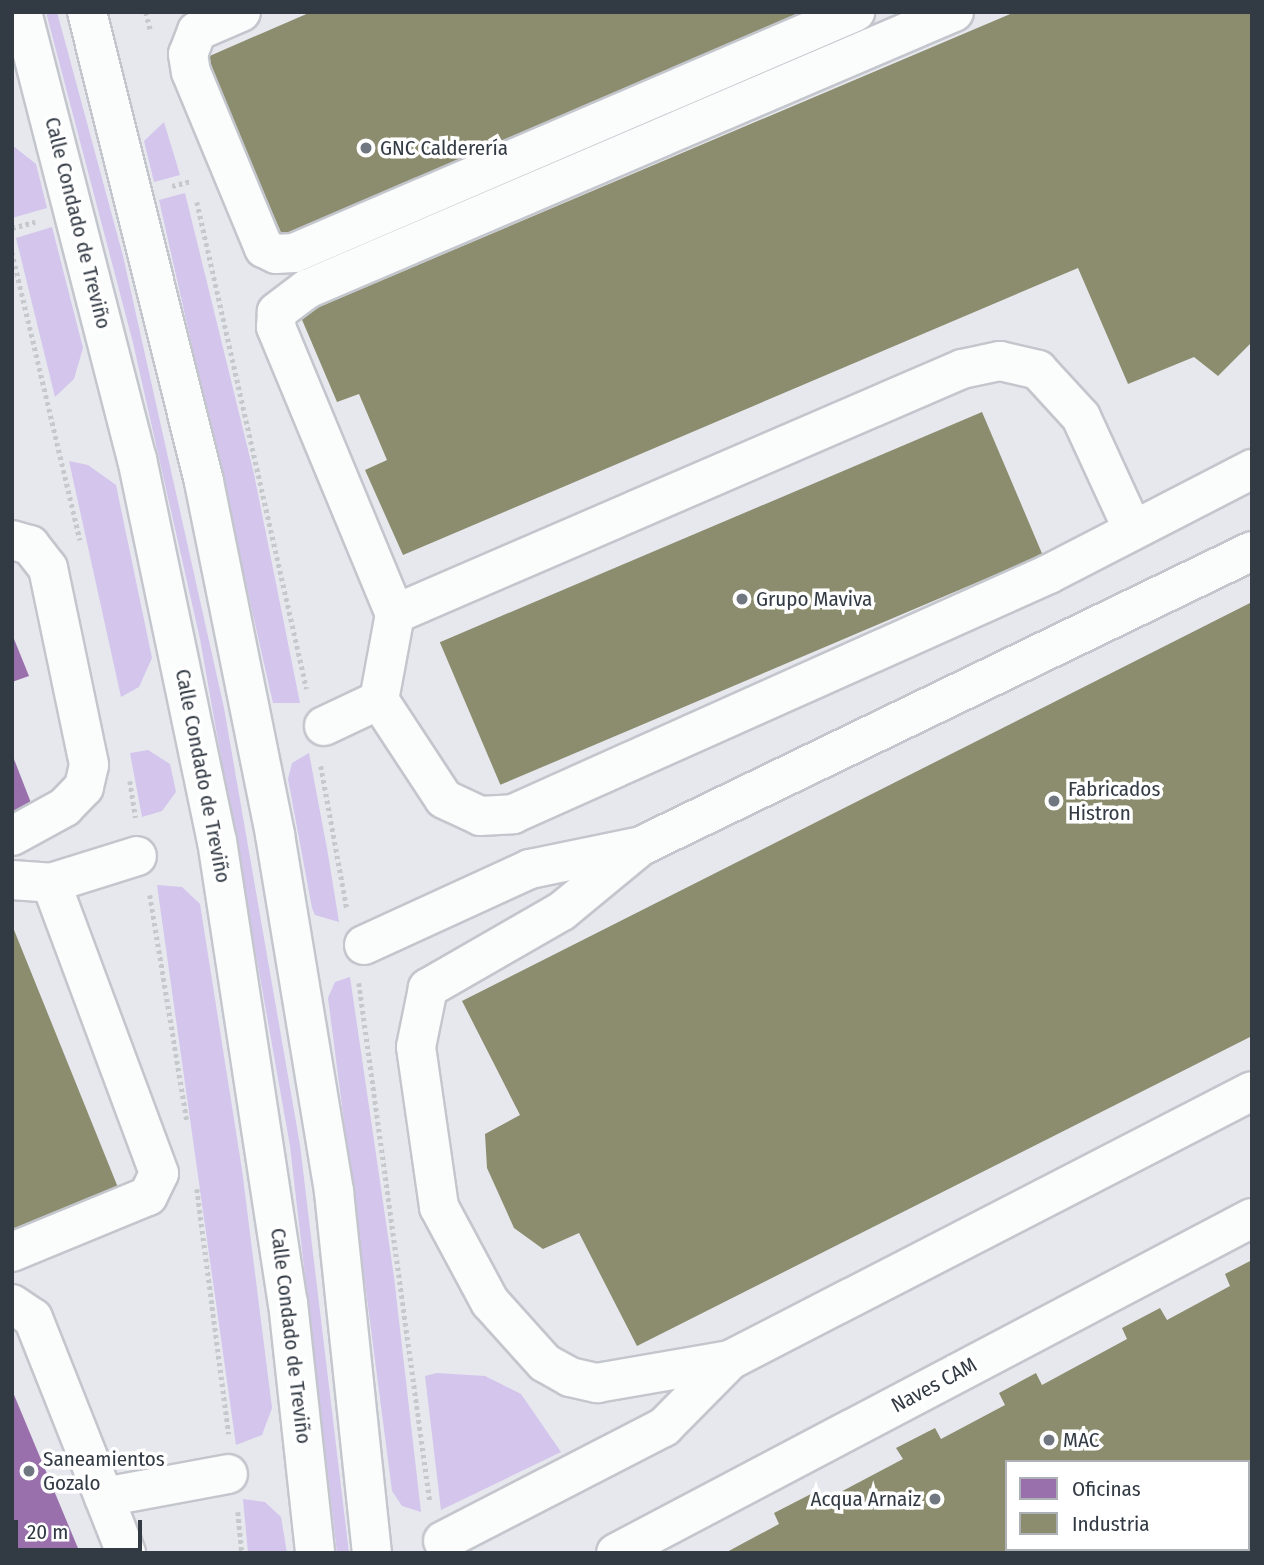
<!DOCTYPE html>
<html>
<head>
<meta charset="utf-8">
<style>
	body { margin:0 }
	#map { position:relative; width:1264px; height:1565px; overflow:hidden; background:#e6e8ee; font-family:"Fira Sans Condensed",sans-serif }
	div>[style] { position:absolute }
	.green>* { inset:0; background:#d3c5ec }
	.offices>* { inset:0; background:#9970ab }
	.industry>* { inset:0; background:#8c8c6e; transform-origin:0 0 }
	.path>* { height:4.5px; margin-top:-2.25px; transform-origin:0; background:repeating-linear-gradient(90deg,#c6c9cc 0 3.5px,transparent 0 7px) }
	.roads { filter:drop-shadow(2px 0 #c3c6cc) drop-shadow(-2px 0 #c3c6cc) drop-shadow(0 2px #c3c6cc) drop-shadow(0 -2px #c3c6cc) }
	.minor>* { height:38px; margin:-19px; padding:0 19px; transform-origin:19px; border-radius:19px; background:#fbfcfc }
	.dots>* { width:19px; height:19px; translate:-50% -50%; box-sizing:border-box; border:4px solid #fff; border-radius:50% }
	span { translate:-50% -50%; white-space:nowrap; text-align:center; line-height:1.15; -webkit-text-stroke:7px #fff; paint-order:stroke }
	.poi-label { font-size:21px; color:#323a44 }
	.left { translate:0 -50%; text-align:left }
	.right { translate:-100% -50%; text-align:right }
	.street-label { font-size:21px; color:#323a44 }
	.frame { position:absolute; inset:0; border:14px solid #323a44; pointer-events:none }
	.legend { position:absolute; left:1005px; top:1460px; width:245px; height:91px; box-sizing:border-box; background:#fff; border:2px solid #adb0b4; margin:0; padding:9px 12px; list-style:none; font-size:21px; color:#323a44 }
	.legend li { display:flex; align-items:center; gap:14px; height:35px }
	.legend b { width:35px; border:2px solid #adb0b4 }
	.scale { position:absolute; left:14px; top:1520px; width:128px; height:32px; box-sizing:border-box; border:4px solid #323a44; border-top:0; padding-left:9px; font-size:21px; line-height:24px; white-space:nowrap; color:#323a44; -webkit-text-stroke:5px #fff; paint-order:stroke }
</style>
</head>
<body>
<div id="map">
	<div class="green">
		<i style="clip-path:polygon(46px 12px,57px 12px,123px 256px,224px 708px,300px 1145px,349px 1553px,337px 1553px,290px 1146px,200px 639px,133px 343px)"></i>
		<i style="clip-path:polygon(164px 122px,180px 175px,154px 182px,144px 141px)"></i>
		<i style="clip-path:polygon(12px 145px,36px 164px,47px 208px,12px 218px)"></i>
		<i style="clip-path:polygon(185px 193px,254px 474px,300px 703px,273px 703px,159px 200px)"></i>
		<i style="clip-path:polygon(52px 227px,83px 348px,74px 379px,55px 397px,16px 238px)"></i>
		<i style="clip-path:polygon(69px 461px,88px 465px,116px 485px,152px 658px,139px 687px,121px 697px)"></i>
		<i style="clip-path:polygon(148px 750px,170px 764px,176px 792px,162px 811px,142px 817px,130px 753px)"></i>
		<i style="clip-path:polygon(309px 753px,328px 854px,339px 922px,315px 915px,312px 908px,288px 779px,292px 763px)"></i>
		<i style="clip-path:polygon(157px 885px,182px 887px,200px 904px,242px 1170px,272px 1408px,262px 1435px,236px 1445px)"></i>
		<i style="clip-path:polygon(350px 977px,394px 1277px,421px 1512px,402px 1506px,392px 1491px,328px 998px,335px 982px)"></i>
		<i style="clip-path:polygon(437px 1373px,485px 1376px,521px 1394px,561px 1452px,441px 1510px,425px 1376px)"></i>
		<i style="clip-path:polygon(243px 1499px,265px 1502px,281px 1517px,287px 1553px,248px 1553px)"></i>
	</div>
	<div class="offices">
		<i style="clip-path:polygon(12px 634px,29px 676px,12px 682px)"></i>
		<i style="clip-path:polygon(12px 754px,33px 808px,12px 816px)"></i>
		<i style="clip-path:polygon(12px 1390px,80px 1553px,12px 1553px)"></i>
	</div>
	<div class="industry">
		<i style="clip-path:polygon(311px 12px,810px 12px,283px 237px,205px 58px)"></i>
		<i style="clip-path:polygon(1015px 12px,1252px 12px,1252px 342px,1218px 376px,1194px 357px,1128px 384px,1078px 268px,403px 555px,365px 470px,387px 460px,359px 394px,337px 402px,300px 315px)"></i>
		<i style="left:982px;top:412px;width:155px;height:589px;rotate:67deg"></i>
		<i style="clip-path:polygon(1252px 602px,1252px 1036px,637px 1346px,579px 1233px,543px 1249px,514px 1228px,487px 1168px,485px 1134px,520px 1115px,462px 1001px)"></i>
		<i style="clip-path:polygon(12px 925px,119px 1190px,12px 1232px)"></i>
		<i style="clip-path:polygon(evenodd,1252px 1260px,1252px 1553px,725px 1553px,779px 1524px,774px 1513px,811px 1494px,816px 1505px,903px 1459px,896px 1448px,935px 1428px,941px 1439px,1005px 1405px,999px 1393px,1036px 1373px,1042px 1385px,1127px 1339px,1122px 1328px,1160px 1308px,1167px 1320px,1230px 1286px,1225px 1274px,1252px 1260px,1007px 1462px,1248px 1462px,1248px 1549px,1007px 1549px,1007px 1462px)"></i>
	</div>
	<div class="path">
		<i style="left:146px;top:12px;width:21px;rotate:76deg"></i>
		<i style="left:172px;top:186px;width:20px;rotate:-15deg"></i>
		<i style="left:197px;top:202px;width:499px;rotate:77.3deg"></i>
		<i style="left:12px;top:228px;width:24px;rotate:-15deg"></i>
		<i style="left:12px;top:252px;width:296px;rotate:76.7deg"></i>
		<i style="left:321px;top:766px;width:145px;rotate:79.7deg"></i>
		<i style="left:130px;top:781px;width:37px;rotate:81deg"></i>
		<i style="left:150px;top:895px;width:229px;rotate:80.7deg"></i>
		<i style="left:359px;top:983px;width:524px;rotate:82.21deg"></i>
		<i style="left:197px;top:1189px;width:247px;rotate:82.6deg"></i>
		<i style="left:238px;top:1512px;width:41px;rotate:84.4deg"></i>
	</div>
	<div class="roads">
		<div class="minor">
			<i style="left:22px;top:12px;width:462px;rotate:75.6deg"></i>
			<i style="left:137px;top:459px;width:390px;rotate:78.2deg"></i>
			<i style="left:217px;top:841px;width:467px;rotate:81.3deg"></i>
			<i style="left:288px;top:1303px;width:251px;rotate:83.8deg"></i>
			<i style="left:87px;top:12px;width:484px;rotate:76deg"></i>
			<i style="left:204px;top:482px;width:360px;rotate:78.6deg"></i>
			<i style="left:275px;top:835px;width:362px;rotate:80.6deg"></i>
			<i style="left:334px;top:1192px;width:363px;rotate:84deg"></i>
			<i style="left:241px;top:12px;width:48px;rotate:156.6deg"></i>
			<i style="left:197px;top:31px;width:25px;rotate:111deg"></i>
			<i style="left:188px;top:54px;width:18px;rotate:81deg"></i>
			<i style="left:191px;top:72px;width:191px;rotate:67.5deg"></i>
			<i style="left:264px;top:248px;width:13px;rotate:27deg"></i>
			<i style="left:276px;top:254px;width:18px;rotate:-3deg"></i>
			<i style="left:294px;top:253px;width:611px;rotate:-23.25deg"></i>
			<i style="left:954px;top:12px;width:704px;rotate:156.82deg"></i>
			<i style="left:307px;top:289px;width:38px;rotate:143deg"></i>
			<i style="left:277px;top:312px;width:15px;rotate:94deg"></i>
			<i style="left:276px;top:327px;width:311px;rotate:67.5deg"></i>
			<i style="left:395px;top:614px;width:87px;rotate:100.5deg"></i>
			<i style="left:379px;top:700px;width:118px;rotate:56.7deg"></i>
			<i style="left:444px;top:799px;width:40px;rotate:25deg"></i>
			<i style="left:480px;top:816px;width:33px;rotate:-3deg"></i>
			<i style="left:513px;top:814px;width:587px;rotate:-24.12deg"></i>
			<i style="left:1049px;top:574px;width:229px;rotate:-27.3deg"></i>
			<i style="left:12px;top:540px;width:19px;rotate:16deg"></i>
			<i style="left:30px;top:545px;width:29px;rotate:52deg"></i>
			<i style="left:48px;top:568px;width:201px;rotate:78.2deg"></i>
			<i style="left:89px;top:765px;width:23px;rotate:103deg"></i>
			<i style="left:84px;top:787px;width:28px;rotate:134deg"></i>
			<i style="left:65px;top:807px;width:60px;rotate:151.3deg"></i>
			<i style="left:395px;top:614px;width:618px;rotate:-23.37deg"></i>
			<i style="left:962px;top:369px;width:39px;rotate:-12deg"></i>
			<i style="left:1000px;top:361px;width:39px;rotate:13deg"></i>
			<i style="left:1038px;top:370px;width:64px;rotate:47.5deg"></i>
			<i style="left:1081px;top:417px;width:122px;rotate:65.3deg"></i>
			<i style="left:324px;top:726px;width:61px;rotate:-25.3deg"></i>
			<i style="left:636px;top:850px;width:96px;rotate:140.5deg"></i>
			<i style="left:562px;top:911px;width:155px;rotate:150.1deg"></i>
			<i style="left:428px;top:988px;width:60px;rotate:101.5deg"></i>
			<i style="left:416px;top:1047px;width:162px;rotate:81.8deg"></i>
			<i style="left:439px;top:1207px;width:108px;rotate:61.8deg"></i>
			<i style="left:490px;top:1302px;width:82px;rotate:48deg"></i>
			<i style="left:545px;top:1363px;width:29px;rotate:29deg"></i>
			<i style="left:570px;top:1377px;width:28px;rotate:13deg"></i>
			<i style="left:597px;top:1383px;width:135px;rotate:-9.8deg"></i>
			<i style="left:12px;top:880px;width:39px;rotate:4deg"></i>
			<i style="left:51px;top:883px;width:90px;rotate:-17.4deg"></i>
			<i style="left:364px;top:945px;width:183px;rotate:-24.6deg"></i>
			<i style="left:530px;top:869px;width:113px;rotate:-11.7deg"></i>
			<i style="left:641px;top:846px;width:678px;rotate:-25.77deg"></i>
			<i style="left:12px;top:1252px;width:147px;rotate:-22.4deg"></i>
			<i style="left:148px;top:1196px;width:25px;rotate:-64deg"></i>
			<i style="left:159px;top:1173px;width:309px;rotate:-110.4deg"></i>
			<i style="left:12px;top:1304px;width:25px;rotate:34deg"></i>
			<i style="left:33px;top:1318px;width:253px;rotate:68.4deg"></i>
			<i style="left:104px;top:1497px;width:126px;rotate:-10.5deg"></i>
			<i style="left:443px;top:1541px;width:249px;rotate:-27.3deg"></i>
			<i style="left:664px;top:1427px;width:94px;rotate:-45.4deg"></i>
			<i style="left:730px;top:1360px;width:587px;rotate:-27.26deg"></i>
			<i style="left:616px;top:1553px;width:719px;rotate:-27.78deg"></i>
		</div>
	</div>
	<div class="dots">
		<i style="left:366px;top:148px;background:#717780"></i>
		<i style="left:742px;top:599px;background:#717780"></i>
		<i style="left:1054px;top:801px;background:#717780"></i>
		<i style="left:1049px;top:1440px;background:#717780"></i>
		<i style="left:29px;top:1471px;background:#717780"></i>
		<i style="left:935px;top:1499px;background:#717780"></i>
	</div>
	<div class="poi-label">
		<span class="left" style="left:380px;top:148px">GNC Calderería</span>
		<span class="left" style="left:756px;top:599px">Grupo Maviva</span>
		<span class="left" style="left:1068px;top:801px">Fabricados<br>Histron</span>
		<span class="left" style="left:1063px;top:1440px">MAC</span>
		<span class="left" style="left:43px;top:1471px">Saneamientos<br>Gozalo</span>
		<span class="right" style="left:921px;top:1499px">Acqua Arnaiz</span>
	</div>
	<div class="street-label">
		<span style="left:78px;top:223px;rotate:76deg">Calle Condado de Treviño</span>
		<span style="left:203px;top:776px;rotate:79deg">Calle Condado de Treviño</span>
		<span style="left:291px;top:1336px;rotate:83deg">Calle Condado de Treviño</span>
		<span style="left:934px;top:1385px;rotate:-28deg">Naves CAM</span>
	</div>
	<div class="frame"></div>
	<ul class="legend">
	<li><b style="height:19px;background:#9970ab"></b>Oficinas</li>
	<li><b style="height:19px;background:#8c8c6e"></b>Industria</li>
	</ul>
	<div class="scale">20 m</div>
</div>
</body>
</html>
